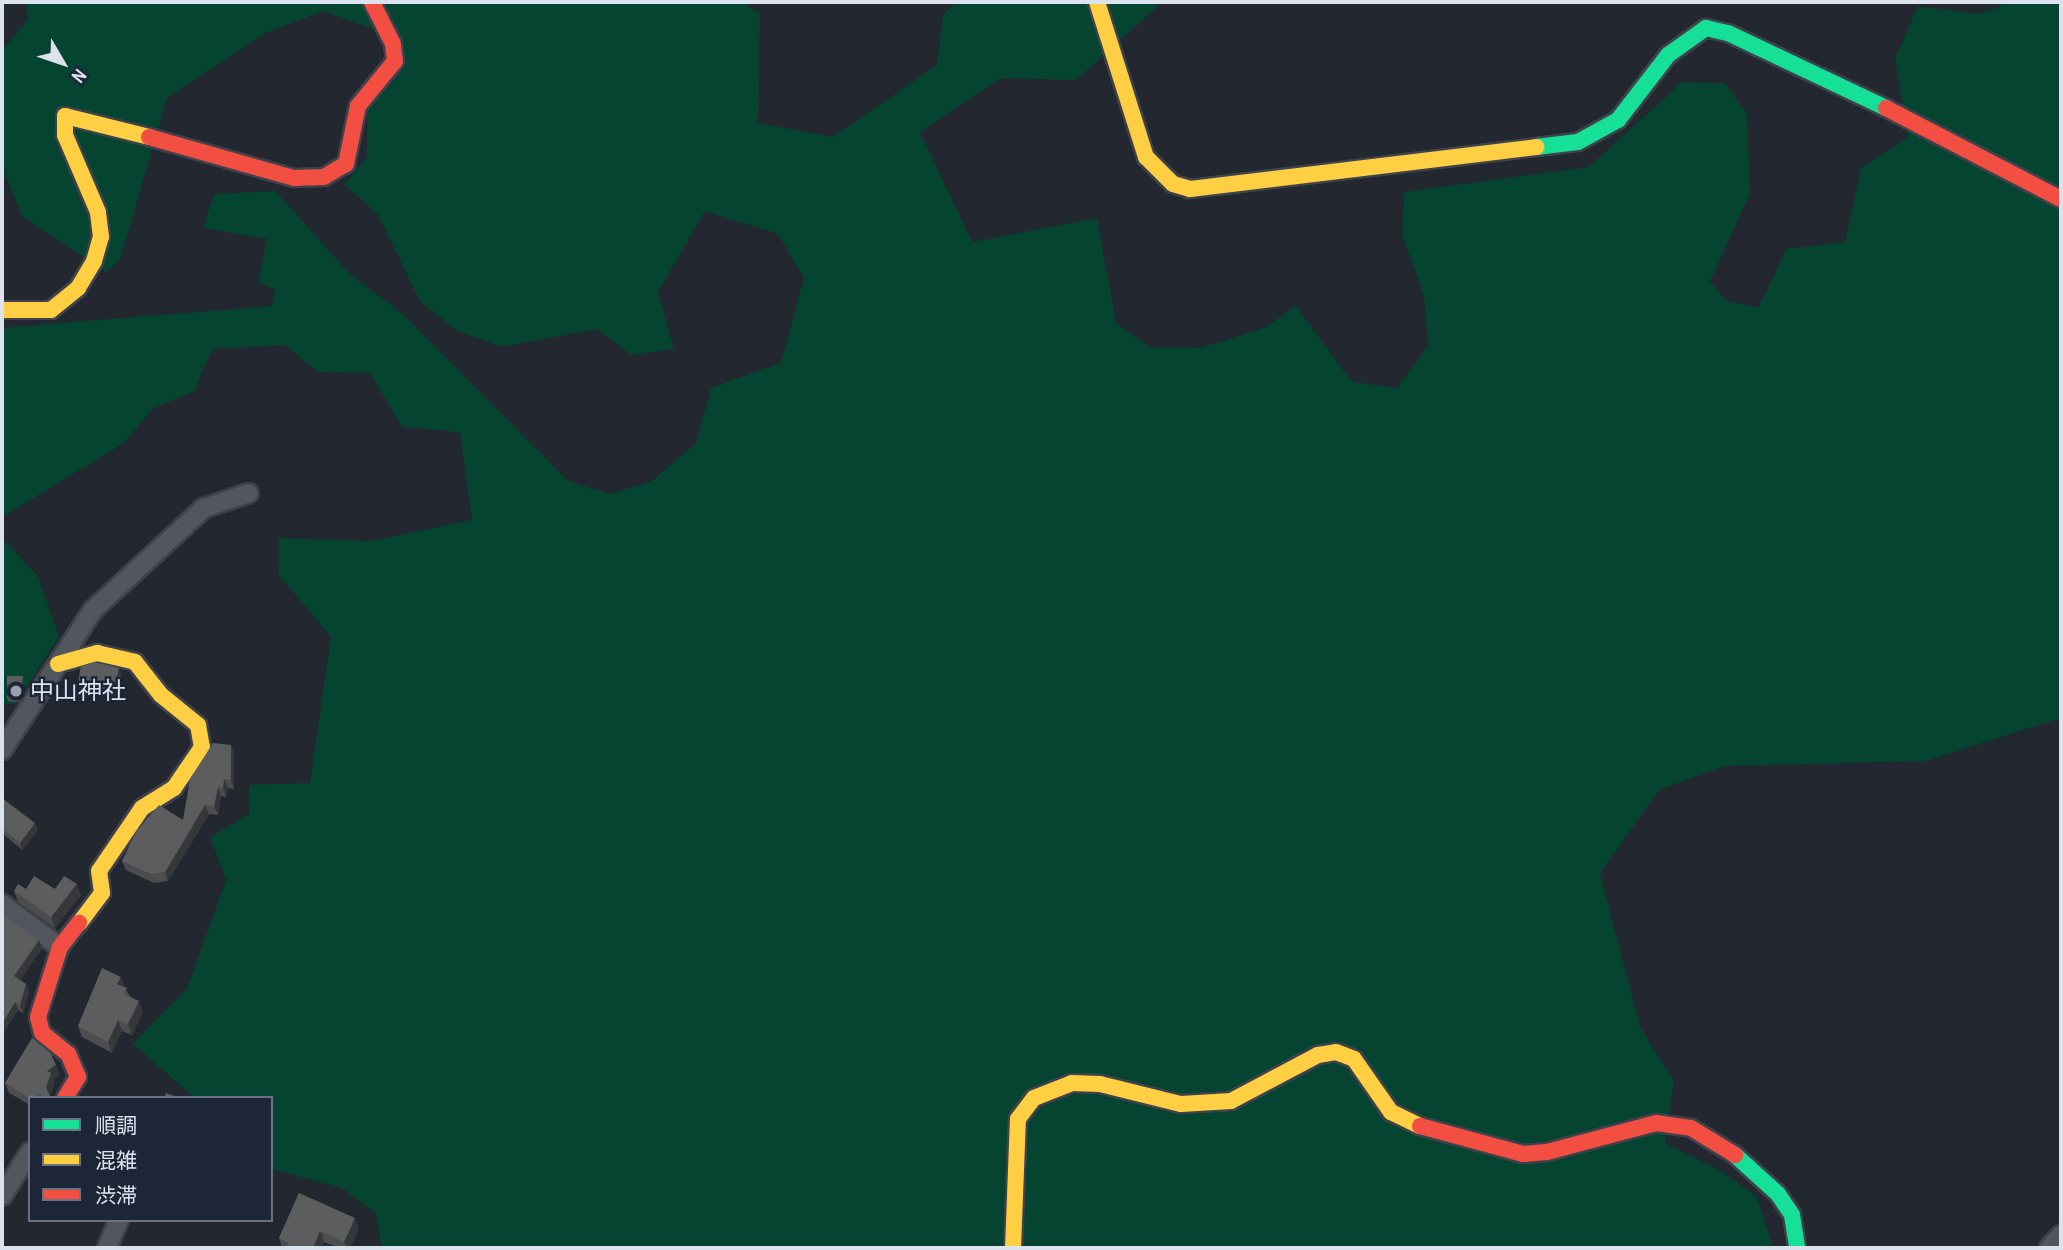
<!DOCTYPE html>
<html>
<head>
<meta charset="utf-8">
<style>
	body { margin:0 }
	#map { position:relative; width:2063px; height:1250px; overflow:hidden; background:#222730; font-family:"Archivo Narrow","Noto Sans JP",sans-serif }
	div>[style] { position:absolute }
	.green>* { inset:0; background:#054430 }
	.roads { filter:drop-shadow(2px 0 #3e424b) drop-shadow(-2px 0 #3e424b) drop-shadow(0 2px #3e424b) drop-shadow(0 -2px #3e424b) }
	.street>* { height:18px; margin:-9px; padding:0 9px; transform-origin:9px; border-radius:9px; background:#52565e }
	.fast>* { height:16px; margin:-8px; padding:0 8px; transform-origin:8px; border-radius:8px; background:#16e098 }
	.slow>* { height:16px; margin:-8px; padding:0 8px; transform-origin:8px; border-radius:8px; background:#ffcf43 }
	.jam>* { height:16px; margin:-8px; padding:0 8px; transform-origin:8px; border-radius:8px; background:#f24e42 }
	.wall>* { inset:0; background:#4d4c4e }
	.shaded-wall>* { inset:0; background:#35373b }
	.building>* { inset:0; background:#5c5d5f }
	.dots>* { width:19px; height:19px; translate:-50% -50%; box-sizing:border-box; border:4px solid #1c2636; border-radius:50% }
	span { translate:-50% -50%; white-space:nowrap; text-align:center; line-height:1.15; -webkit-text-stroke:5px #1c2636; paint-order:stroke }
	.poi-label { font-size:24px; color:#dce3ee }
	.left { translate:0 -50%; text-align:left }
	.frame { position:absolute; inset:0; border:4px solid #dce3ee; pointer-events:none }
	.legend { position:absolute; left:28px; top:1096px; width:245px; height:126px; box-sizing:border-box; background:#1c2636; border:2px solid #697280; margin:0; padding:9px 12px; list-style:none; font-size:21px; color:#dce3ee }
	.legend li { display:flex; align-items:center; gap:14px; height:35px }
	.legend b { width:35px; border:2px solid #697280 }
	.north { position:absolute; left:28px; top:28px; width:70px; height:70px; -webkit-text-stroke:5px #1c2636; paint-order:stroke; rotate:129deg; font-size:19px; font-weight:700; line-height:28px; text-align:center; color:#dce3ee }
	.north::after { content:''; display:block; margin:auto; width:24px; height:32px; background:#dce3ee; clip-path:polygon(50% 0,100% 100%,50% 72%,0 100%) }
</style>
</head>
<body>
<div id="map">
	<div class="green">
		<i style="clip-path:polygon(26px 2px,743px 2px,760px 14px,758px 123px,833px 137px,937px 65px,943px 15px,956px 2px,1162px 2px,1076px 80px,1001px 78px,920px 132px,972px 242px,1097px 218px,1116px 323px,1149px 347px,1200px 348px,1264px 328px,1296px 306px,1352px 382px,1397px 388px,1428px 346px,1424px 295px,1402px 235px,1404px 192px,1589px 167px,1682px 82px,1725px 83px,1747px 114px,1750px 193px,1710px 282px,1728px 302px,1759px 307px,1786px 249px,1845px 242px,1861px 168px,1908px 137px,1895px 59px,1918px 6px,1977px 14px,2000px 7px,2001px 2px,2061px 2px,2061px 718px,1926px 761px,1725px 766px,1659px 790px,1600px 873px,1640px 1027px,1674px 1081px,1665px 1143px,1721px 1171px,1757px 1197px,1773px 1248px,382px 1248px,376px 1214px,342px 1188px,271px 1169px,271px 1098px,195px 1098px,133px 1044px,187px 989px,226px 880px,210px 837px,249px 814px,249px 785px,310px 783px,331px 637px,279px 575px,279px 538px,371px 541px,472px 520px,460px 432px,402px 427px,370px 373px,318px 372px,285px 345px,212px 349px,194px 392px,153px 408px,124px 443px,2px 517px,2px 328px,272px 306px,275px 289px,258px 282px,267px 239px,203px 228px,214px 194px,275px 191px,351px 275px,403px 314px,568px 481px,609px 494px,652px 481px,696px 443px,711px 388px,781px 363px,804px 278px,778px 234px,705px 211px,658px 292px,674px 349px,631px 355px,597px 329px,502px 347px,457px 331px,420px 301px,378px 215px,344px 184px,367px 157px,367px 112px,406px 66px,371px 28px,323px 11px,266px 33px,167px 98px,121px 257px,107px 272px,23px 217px,2px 168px,2px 51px,28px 19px)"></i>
		<i style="clip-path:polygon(2px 538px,38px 576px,59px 637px,15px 704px,2px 704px)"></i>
	</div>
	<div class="roads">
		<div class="street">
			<i style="left:2px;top:750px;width:167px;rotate:-57deg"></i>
			<i style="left:93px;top:610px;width:151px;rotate:-42.6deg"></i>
			<i style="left:204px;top:508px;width:47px;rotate:-18.4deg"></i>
			<i style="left:2px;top:904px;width:72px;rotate:36.6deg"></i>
			<i style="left:2px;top:1196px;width:52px;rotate:-57.5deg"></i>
			<i style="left:107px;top:1248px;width:30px;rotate:-67deg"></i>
			<i style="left:2049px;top:1248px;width:18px;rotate:-47deg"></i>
		</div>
		<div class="fast">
			<i style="left:1536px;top:147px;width:42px;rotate:-6.8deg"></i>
			<i style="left:1578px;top:142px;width:46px;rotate:-28.8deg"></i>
			<i style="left:1618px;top:120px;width:82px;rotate:-52.4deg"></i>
			<i style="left:1668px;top:55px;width:47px;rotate:-35.4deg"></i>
			<i style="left:1706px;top:28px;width:23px;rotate:13deg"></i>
			<i style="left:1728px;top:33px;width:175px;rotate:25.4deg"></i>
			<i style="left:1735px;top:1155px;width:58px;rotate:42.2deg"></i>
			<i style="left:1778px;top:1194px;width:25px;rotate:56deg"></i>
			<i style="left:1792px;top:1215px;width:33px;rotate:81deg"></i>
		</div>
		<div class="slow">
			<i style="left:1097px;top:2px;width:163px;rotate:72.5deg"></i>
			<i style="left:1146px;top:157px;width:38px;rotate:45deg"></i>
			<i style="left:1173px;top:184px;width:18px;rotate:16deg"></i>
			<i style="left:1190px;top:189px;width:349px;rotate:-6.9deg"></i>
			<i style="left:2px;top:310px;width:49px"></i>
			<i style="left:51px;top:310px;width:35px;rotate:-39deg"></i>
			<i style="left:78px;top:288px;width:31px;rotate:-59deg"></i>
			<i style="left:94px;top:261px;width:25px;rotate:-74deg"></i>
			<i style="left:101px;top:237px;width:25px;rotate:-97deg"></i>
			<i style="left:98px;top:212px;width:84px;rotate:-113.2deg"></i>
			<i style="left:65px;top:135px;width:19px;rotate:-90deg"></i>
			<i style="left:65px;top:116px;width:87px;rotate:14deg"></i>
			<i style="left:58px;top:664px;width:41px;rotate:-15.8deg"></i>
			<i style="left:97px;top:653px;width:39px;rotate:13deg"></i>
			<i style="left:135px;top:662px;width:42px;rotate:51.8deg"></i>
			<i style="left:161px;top:695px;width:48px;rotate:39deg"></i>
			<i style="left:198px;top:725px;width:22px;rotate:80deg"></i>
			<i style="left:202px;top:747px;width:50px;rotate:124.3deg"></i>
			<i style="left:174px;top:788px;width:38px;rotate:148deg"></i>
			<i style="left:142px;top:808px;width:76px;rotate:124.3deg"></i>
			<i style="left:99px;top:871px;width:22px;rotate:82deg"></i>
			<i style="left:102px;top:893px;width:38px;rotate:127deg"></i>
			<i style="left:1013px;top:1248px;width:129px;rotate:-87.8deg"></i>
			<i style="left:1018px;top:1119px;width:26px;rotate:-53deg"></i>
			<i style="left:1034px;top:1098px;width:41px;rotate:-21.5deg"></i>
			<i style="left:1072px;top:1083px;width:28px;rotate:2deg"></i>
			<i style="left:1100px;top:1084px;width:83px;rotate:13.9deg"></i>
			<i style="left:1181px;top:1104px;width:50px;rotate:-3.4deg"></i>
			<i style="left:1231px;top:1101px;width:98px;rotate:-27.9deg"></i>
			<i style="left:1318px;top:1055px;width:18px;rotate:-9deg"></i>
			<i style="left:1336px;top:1052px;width:19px;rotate:21deg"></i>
			<i style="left:1354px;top:1059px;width:65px;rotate:55.1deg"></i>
			<i style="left:1391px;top:1112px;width:32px;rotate:26deg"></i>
		</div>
		<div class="jam">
			<i style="left:1886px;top:108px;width:197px;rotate:27.5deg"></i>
			<i style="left:149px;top:137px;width:151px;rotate:15.8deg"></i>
			<i style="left:294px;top:178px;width:30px;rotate:-2deg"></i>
			<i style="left:324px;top:177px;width:26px;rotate:-31deg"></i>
			<i style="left:346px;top:164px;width:59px;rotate:-78.3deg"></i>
			<i style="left:358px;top:106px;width:58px;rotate:-50.6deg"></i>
			<i style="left:395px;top:61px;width:17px;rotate:-97deg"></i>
			<i style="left:393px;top:44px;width:47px;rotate:-116.6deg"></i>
			<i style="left:65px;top:1098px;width:25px;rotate:-58deg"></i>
			<i style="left:78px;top:1077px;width:25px;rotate:-113deg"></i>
			<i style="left:68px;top:1054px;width:33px;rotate:-141deg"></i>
			<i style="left:42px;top:1033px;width:16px;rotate:-104deg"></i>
			<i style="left:38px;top:1017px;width:73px;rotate:-72.6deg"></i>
			<i style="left:60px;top:947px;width:31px;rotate:-52deg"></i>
			<i style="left:1420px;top:1126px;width:107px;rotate:15.2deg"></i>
			<i style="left:1523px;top:1154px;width:24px;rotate:-5deg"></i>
			<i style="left:1547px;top:1152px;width:113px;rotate:-14.9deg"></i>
			<i style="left:1656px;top:1123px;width:35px;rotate:8deg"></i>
			<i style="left:1691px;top:1128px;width:52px;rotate:31.5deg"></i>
		</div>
	</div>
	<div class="wall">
		<i style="clip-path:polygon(122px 675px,116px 698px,80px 689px,78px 682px)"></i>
		<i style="clip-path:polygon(23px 676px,24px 680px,20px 702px,9px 702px,7px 698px)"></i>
		<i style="clip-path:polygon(231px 745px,234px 754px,234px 789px,228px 788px,226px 797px,221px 796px,218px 815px,209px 814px,168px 881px,154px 883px,126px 870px,122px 861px,183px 820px)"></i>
		<i style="clip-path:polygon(2px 798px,38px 830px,22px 850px,2px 833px)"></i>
		<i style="clip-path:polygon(26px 889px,55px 889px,81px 895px,55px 928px,18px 902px,14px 891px)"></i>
		<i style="clip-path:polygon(2px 915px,42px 948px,20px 980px,26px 984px,29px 992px,23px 1013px,18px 1010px,4px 1032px,2px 1031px)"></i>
		<i style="clip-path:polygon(124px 987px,130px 996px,143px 1012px,132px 1035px,122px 1031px,112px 1053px,82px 1037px,78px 1026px)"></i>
		<i style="clip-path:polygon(60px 1075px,53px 1079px,54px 1083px,50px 1096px,51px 1098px,30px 1098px,30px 1105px,9px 1093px,5px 1083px)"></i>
		<i style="clip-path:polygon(299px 1193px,359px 1229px,350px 1248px,339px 1248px,324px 1242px,321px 1248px,282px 1248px,279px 1238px)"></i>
	</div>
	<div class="shaded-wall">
		<i style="clip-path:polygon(119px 668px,122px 675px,116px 698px,114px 691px)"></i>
		<i style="clip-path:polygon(23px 676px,24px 680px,20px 702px,18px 698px)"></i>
		<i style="clip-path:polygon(231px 745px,234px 754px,234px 789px,231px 780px)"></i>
		<i style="clip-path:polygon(224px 779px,228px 788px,226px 797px,223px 788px)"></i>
		<i style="clip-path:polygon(218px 787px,221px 796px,218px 815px,214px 806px)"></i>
		<i style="clip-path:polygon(205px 805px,209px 814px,168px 881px,165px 872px)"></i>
		<i style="clip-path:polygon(35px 823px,38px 830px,22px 850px,20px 843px)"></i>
		<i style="clip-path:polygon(77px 884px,81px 895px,55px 928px,51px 917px)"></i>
		<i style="clip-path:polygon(39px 940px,42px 948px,17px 984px,14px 976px)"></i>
		<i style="clip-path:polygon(121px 977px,125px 988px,117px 984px)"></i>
		<i style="clip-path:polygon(26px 984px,29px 992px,23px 1013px,20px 1005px)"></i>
		<i style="clip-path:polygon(139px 1001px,143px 1012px,132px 1035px,128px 1024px)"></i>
		<i style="clip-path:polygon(15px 1002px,18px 1010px,4px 1032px,2px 1024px)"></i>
		<i style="clip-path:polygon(118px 1020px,122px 1031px,112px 1053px,108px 1042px)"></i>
		<i style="clip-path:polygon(56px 1065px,60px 1075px,53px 1079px,54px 1083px,49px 1098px,46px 1088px,47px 1071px)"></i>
		<i style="clip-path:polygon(355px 1218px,359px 1229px,350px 1248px,347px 1248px,344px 1242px)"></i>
		<i style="clip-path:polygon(320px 1231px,324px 1242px,321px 1248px,313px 1248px)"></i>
	</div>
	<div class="building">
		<i style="clip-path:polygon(94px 662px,119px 668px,114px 691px,78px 682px,81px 666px)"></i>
		<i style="clip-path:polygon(7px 676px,23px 676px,18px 698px,7px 698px)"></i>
		<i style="clip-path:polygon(213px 743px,231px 745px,231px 780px,224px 779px,223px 788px,218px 787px,214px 806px,205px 805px,165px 872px,151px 874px,122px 861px,136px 832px,159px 805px,183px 820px,190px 779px)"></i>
		<i style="clip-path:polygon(2px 798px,35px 823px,20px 843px,2px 828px,2px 819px,3px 817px,2px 816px)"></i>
		<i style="clip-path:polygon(34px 876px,55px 889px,64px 876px,77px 884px,51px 917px,14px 891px,18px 884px,26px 889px)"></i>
		<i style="clip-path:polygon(2px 915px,39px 940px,14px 976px,26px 984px,20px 1005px,15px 1002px,2px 1024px)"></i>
		<i style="clip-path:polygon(102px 968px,121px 977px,117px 984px,127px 988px,124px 994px,139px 1001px,128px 1024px,118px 1020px,108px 1042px,78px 1026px)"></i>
		<i style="clip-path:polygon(32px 1038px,51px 1054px,56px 1065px,47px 1071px,51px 1073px,46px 1088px,51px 1098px,45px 1098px,39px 1094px,36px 1098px,30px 1098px,5px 1083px)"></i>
		<i style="clip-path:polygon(166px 1093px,180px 1098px,164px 1098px)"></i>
		<i style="clip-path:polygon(299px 1193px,355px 1218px,344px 1242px,320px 1231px,313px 1248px,287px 1248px,289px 1243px,279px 1238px)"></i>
	</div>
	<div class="dots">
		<i style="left:16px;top:691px;background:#9ba1ac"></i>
	</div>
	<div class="poi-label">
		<span class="left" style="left:30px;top:691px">中山神社</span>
	</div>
	<div class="frame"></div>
	<ul class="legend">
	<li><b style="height:9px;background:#16e098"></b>順調</li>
	<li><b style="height:9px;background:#ffcf43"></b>混雑</li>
	<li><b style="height:9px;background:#f24e42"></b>渋滞</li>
	</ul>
	<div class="north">N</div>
</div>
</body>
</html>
